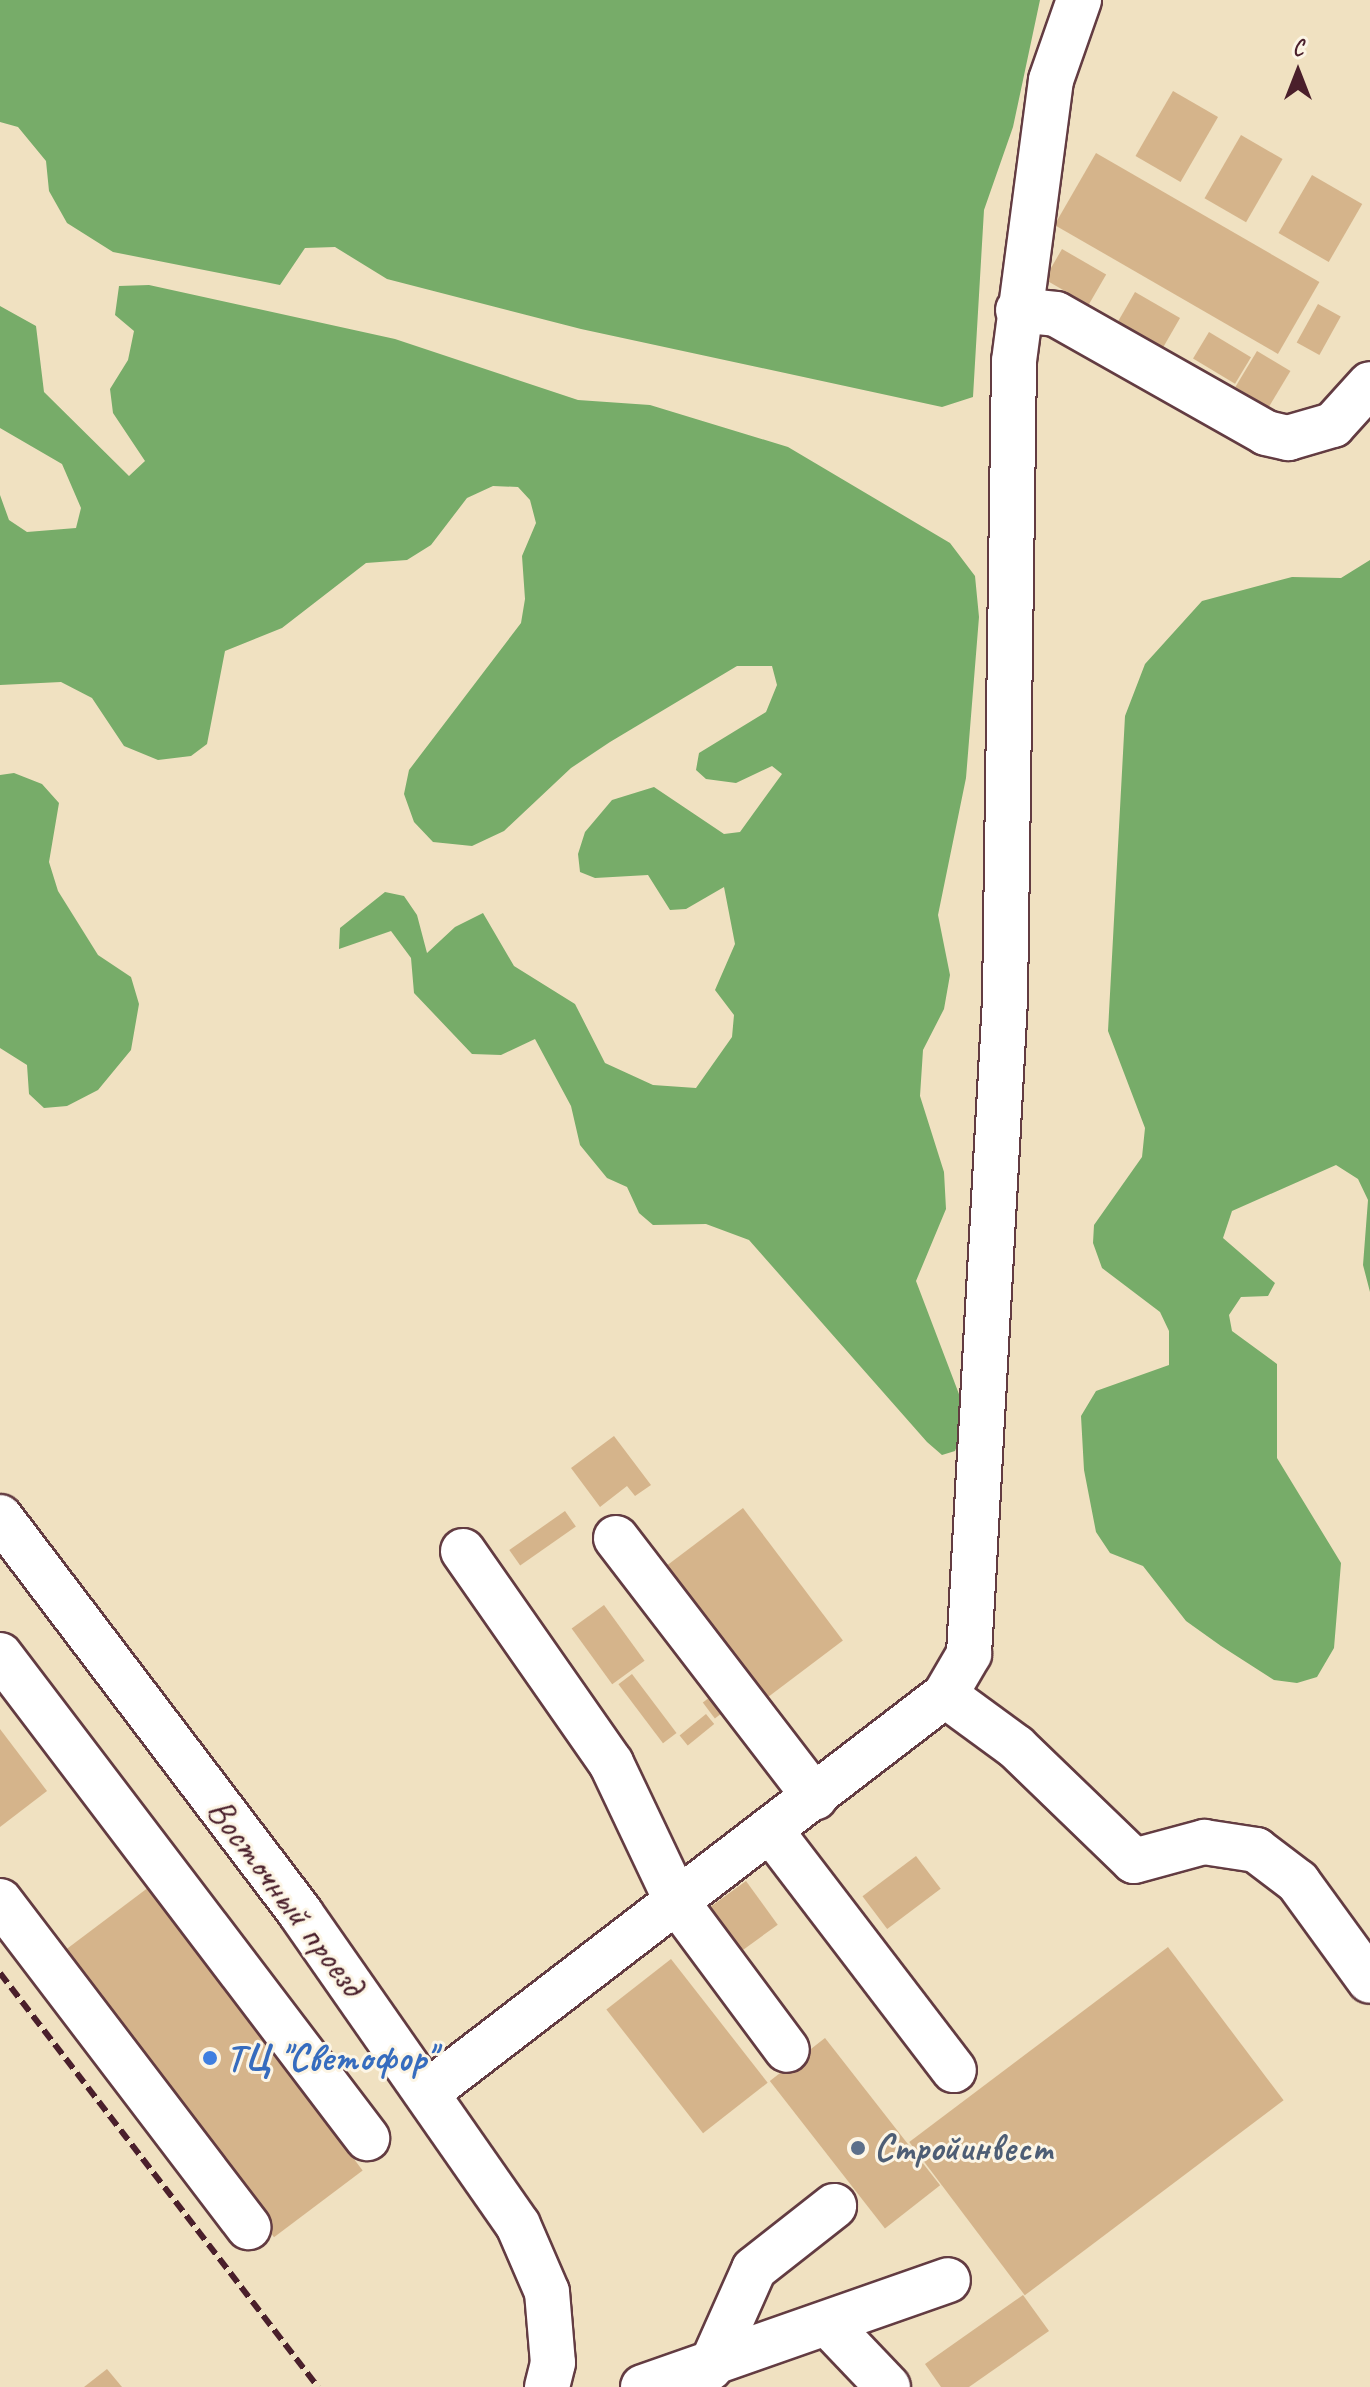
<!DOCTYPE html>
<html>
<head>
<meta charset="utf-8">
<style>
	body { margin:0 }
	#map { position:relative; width:1370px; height:2387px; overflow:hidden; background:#f0e1c1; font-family:Caveat,sans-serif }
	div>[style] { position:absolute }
	.forest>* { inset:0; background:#77ac69 }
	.building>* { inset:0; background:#d5b48b; transform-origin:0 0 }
	.roads { filter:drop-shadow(2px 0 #633c42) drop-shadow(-2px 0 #633c42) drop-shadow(0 2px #633c42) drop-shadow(0 -2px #633c42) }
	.minor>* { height:44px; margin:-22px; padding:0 22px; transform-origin:22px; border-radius:22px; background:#fff }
	.rail>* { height:6px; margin-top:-3px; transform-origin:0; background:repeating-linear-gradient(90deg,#4a1f2b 0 12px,transparent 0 18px) }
	.dots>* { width:22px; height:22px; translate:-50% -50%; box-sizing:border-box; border:4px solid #fcf5e5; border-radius:50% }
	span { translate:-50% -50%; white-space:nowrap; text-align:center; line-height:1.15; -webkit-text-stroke:6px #fcf5e5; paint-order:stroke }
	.street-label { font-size:38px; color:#4a1f2b }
	.shop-label { font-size:38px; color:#366cbe; font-weight:700 }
	.left { translate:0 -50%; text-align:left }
	.service-label { font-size:38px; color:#4e5e75; font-weight:700 }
	.north { position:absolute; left:1258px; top:32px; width:80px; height:80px; -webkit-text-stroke:6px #fcf5e5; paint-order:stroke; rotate:0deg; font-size:22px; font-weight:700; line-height:32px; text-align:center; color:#4a1f2b }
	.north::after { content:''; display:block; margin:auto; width:28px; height:36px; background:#4a1f2b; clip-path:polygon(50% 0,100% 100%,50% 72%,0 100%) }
</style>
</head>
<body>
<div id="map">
	<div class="forest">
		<i style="clip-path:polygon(0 0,1040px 0,1013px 127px,984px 210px,973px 397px,942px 407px,581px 329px,387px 279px,335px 247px,305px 248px,280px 285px,113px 252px,67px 223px,49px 191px,46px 161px,18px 127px,0 122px)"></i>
		<i style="clip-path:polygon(149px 285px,395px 339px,578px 400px,650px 405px,788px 447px,950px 543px,975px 576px,979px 617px,966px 778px,938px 915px,950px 975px,944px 1009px,923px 1050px,920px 1096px,944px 1172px,946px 1209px,916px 1281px,962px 1402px,965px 1425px,955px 1451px,942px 1455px,927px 1442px,749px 1240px,706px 1224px,653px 1225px,639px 1213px,627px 1187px,607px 1178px,580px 1145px,571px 1106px,535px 1039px,501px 1055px,472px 1054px,414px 993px,411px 958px,391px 931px,339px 949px,340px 928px,385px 892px,404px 896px,417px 915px,427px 953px,455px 927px,483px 913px,514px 966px,575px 1004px,605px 1063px,653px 1085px,696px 1088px,732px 1037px,734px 1015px,715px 990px,735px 944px,724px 887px,686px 909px,670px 910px,648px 875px,595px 878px,580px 872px,578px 854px,585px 832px,612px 800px,654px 787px,724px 834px,740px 832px,782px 774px,772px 766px,736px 783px,706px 779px,696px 770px,699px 753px,766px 712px,777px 685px,772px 666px,737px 666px,610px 742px,571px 768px,504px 831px,472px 846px,433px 842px,414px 822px,404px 794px,409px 770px,521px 623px,525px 599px,522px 556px,536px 523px,530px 500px,518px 487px,493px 486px,467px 498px,431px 545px,407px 560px,366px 563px,282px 628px,225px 651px,207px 744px,191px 756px,158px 760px,124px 746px,92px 698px,61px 682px,0 685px,0 495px,9px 520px,27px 532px,76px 528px,81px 508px,62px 464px,0 428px,0 306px,36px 326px,44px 392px,129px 476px,145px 461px,113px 413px,110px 389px,128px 360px,134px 331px,115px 315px,119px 286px)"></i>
		<i style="clip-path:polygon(1370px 560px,1370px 1292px,1363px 1265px,1368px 1200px,1358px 1179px,1336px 1165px,1232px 1211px,1223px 1238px,1275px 1283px,1268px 1296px,1241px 1297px,1229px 1315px,1232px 1331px,1277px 1364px,1277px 1458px,1341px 1563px,1334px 1648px,1317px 1677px,1297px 1683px,1274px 1680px,1221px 1646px,1186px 1621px,1143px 1566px,1110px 1553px,1096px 1532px,1084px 1470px,1081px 1416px,1096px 1391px,1169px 1365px,1169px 1331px,1160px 1312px,1102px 1268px,1093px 1243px,1094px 1225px,1142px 1157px,1145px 1128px,1108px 1031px,1125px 716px,1145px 664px,1202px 601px,1292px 577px,1341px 578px)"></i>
		<i style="clip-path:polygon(14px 773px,42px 784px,59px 803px,49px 862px,58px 891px,98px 955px,131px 977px,139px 1004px,131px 1050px,98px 1090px,67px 1106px,44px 1108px,29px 1094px,27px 1065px,0 1048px,0 775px)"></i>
	</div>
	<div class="building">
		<i style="left:1173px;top:91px;width:52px;height:75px;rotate:30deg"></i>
		<i style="left:1241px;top:135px;width:48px;height:73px;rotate:30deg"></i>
		<i style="left:1096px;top:153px;width:258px;height:83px;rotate:30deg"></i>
		<i style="left:1312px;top:175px;width:58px;height:67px;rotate:30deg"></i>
		<i style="left:1062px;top:249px;width:51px;height:35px;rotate:30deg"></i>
		<i style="left:1135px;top:292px;width:52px;height:34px;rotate:30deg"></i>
		<i style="left:1318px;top:304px;width:26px;height:44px;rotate:29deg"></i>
		<i style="left:1209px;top:332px;width:49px;height:31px;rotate:31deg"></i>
		<i style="left:1257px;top:351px;width:39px;height:42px;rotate:31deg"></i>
		<i style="clip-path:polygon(614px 1436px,651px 1485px,635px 1496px,627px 1486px,600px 1507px,571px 1468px)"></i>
		<i style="left:743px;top:1508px;width:166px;height:97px;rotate:53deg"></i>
		<i style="left:565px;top:1511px;width:19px;height:68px;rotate:55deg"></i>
		<i style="left:604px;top:1605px;width:69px;height:40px;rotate:54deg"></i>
		<i style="left:632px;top:1674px;width:74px;height:17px;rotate:53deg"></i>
		<i style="left:714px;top:1694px;width:20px;height:14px;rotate:53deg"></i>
		<i style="left:706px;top:1714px;width:13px;height:34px;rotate:51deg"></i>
		<i style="clip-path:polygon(0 1729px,47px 1791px,0 1827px)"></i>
		<i style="left:916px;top:1856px;width:41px;height:67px;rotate:53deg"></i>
		<i style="left:746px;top:1881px;width:54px;height:49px;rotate:54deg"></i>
		<i style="left:149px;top:1887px;width:355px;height:111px;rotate:53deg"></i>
		<i style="left:1168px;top:1947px;width:192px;height:324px;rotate:53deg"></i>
		<i style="left:671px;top:1959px;width:157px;height:82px;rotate:52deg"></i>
		<i style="left:825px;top:2038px;width:187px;height:70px;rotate:52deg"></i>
		<i style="clip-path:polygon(1023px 2295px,1049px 2331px,969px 2387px,941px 2387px,925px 2364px)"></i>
		<i style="clip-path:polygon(107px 2369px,122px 2387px,84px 2387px)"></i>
	</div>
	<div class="roads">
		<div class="minor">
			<i style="left:1018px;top:310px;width:38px;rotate:6deg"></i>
			<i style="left:1056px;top:314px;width:241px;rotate:29.5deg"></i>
			<i style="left:1266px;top:433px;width:23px;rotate:13deg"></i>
			<i style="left:1288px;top:438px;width:47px;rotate:-16.1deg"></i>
			<i style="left:1333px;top:425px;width:55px;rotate:-47.9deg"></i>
			<i style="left:0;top:1517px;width:498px;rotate:52.8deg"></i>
			<i style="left:301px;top:1914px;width:379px;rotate:55.1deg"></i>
			<i style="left:518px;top:2225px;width:73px;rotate:66.6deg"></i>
			<i style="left:547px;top:2292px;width:71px;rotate:85.2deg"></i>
			<i style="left:553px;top:2363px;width:25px;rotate:104deg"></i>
			<i style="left:616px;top:1538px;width:327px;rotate:52.5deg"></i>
			<i style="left:463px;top:1551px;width:259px;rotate:55.1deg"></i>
			<i style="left:611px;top:1763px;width:154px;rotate:64.6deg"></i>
			<i style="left:677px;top:1902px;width:184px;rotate:53.4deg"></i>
			<i style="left:0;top:1655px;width:607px;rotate:52.77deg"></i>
			<i style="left:945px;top:1695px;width:88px;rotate:36.2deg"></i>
			<i style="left:1016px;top:1747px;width:164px;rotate:44deg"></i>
			<i style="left:1134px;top:1861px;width:73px;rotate:-15.2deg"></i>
			<i style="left:1204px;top:1842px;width:53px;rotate:8.7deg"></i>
			<i style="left:1256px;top:1850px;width:53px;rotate:37.3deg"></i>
			<i style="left:1298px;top:1882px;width:122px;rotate:54deg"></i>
			<i style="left:771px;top:1831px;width:301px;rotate:52.6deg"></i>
			<i style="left:0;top:1901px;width:410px;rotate:52.7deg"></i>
			<i style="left:429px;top:2091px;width:650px;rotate:-37.5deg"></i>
			<i style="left:945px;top:1695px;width:48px;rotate:-59.7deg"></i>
			<i style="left:969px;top:1654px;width:656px;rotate:-86.85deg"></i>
			<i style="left:1005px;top:999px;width:638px;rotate:-89.19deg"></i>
			<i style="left:1014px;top:361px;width:283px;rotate:-82.5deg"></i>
			<i style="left:1051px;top:80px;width:85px;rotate:-70.7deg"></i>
			<i style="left:828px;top:2324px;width:87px;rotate:46.4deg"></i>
			<i style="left:710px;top:2368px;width:108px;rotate:-66deg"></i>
			<i style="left:754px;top:2269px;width:102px;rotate:-38.2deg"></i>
			<i style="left:643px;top:2387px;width:323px;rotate:-19.3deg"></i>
		</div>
	</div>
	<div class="rail">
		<i style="left:0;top:1973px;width:522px;rotate:52.47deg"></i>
	</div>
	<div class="dots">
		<i style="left:210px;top:2058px;background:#3f7fe0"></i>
		<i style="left:858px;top:2148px;background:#5c6f8a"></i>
	</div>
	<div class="street-label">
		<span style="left:286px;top:1897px;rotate:53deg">Восточный проезд</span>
	</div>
	<div class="shop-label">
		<span class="left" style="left:226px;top:2058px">ТЦ "Светофор"</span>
	</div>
	<div class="service-label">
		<span class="left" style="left:874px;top:2148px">Стройинвест</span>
	</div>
	<div class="north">С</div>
</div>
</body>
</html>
